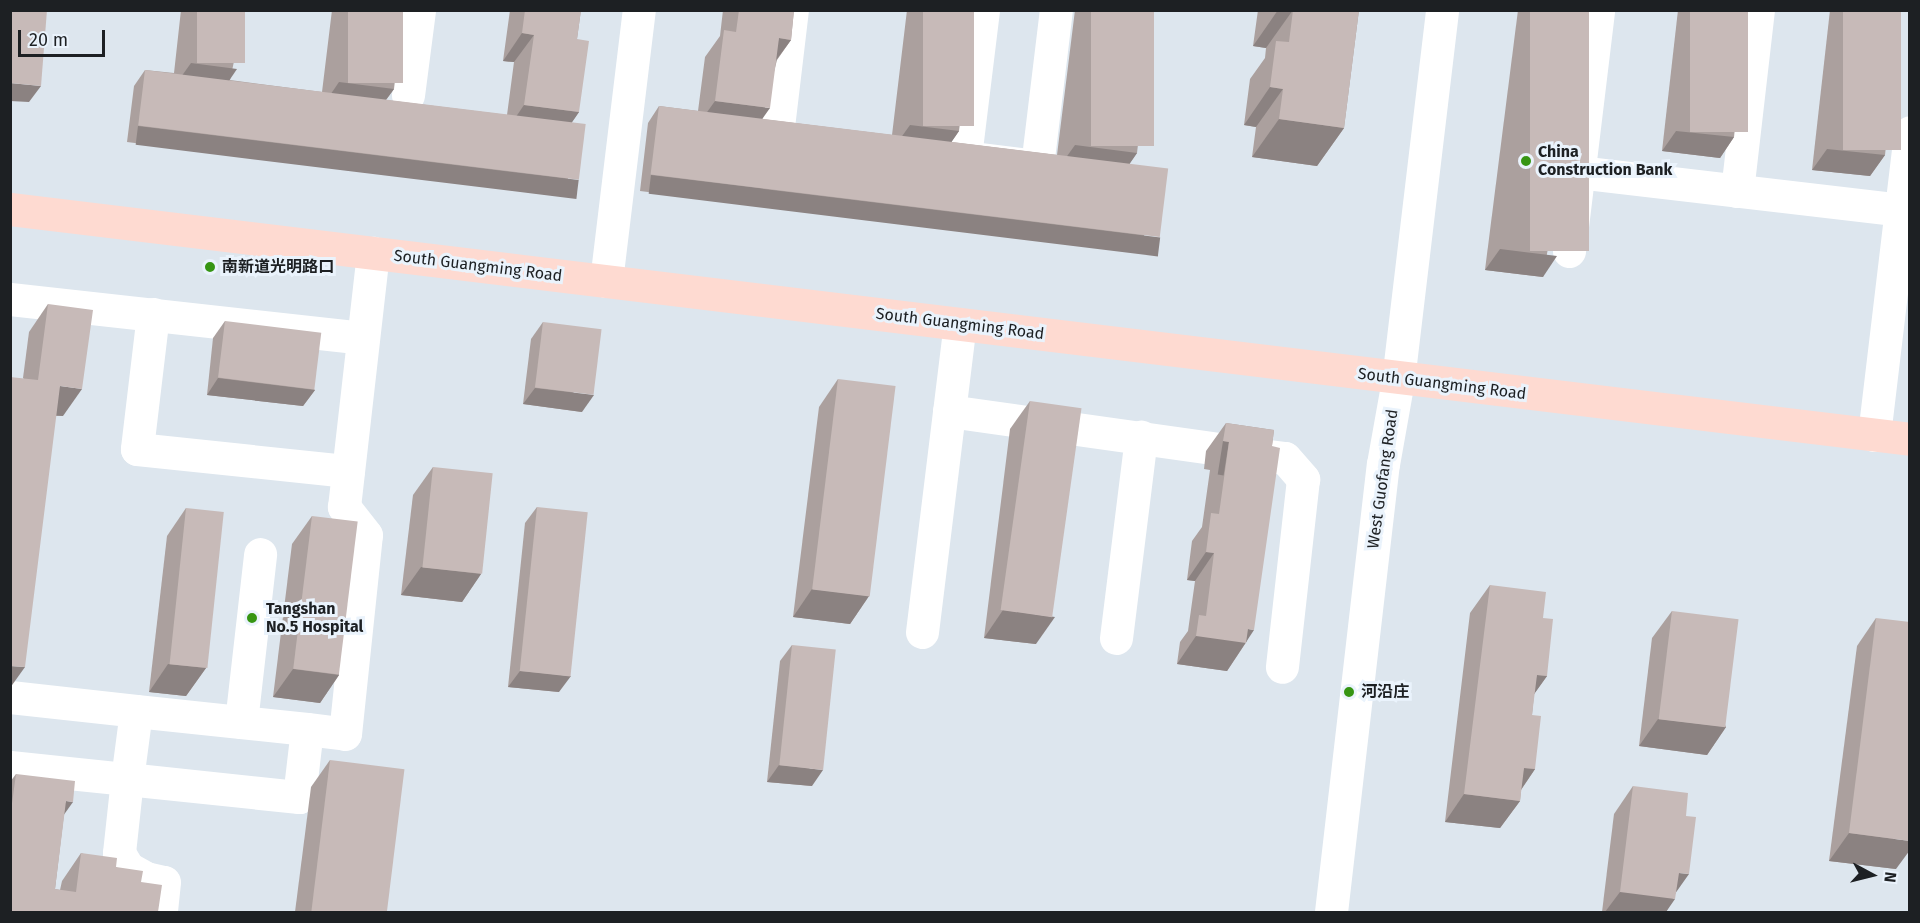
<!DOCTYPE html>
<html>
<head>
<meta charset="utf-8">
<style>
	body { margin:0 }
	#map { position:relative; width:1920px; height:923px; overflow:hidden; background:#dde6ee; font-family:"Fira Sans","Noto Sans SC",sans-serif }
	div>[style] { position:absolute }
	.minor>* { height:33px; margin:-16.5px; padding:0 16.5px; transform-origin:16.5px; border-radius:16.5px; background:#fff }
	.major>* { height:33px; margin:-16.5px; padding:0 16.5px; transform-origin:16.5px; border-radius:16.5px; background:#fedad1 }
	.wall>* { inset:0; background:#aba09e }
	.shaded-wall>* { inset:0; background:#8b8281; transform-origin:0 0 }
	.building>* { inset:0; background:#c7bab8; transform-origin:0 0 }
	.dots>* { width:16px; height:16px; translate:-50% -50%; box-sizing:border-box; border:3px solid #eaf3fc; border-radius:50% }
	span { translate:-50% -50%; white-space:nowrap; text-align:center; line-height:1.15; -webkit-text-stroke:6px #eaf3fc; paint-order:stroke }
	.poi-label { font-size:16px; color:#1d2023; font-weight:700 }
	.left { translate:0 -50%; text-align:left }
	.street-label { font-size:16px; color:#1d2023 }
	.frame { position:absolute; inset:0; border:12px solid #1d2023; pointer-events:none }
	.north { position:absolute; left:1842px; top:845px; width:60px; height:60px; -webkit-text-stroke:4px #eaf3fc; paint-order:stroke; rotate:97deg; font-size:16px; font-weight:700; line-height:24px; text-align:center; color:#1d2023 }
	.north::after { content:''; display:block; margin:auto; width:21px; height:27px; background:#1d2023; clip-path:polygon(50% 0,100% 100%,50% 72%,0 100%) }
	.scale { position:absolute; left:18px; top:30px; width:87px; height:27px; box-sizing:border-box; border:3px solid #1d2023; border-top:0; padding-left:8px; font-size:18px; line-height:21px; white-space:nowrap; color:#1d2023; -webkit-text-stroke:4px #eaf3fc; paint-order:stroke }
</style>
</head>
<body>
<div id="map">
	<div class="minor">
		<i style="left:983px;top:10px;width:148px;rotate:97deg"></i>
		<i style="left:965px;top:157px;width:73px;rotate:7.1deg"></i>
		<i style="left:1037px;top:166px;width:157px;rotate:-83.1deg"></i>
		<i style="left:408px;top:95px;width:86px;rotate:-82.6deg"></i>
		<i style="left:777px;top:135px;width:126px;rotate:-83.2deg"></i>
		<i style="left:1578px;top:172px;width:334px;rotate:6.7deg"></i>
		<i style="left:1737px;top:191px;width:182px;rotate:-83.4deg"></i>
		<i style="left:1569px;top:251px;width:243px;rotate:-83.1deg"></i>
		<i style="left:606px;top:281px;width:273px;rotate:-83.1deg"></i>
		<i style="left:10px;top:299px;width:355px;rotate:6.3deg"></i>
		<i style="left:153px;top:314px;width:136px;rotate:96.8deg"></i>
		<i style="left:137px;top:449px;width:212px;rotate:6deg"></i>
		<i style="left:949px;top:411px;width:339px;rotate:8deg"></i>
		<i style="left:1285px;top:458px;width:28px;rotate:49deg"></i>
		<i style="left:1303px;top:479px;width:189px;rotate:96.4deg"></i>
		<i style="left:1874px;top:435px;width:305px;rotate:-83.2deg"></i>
		<i style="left:922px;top:632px;width:310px;rotate:-83deg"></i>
		<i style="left:1116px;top:638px;width:203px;rotate:-82.9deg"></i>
		<i style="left:10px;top:697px;width:127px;rotate:6.3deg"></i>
		<i style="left:241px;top:722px;width:169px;rotate:-83.5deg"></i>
		<i style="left:307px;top:729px;width:38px;rotate:7deg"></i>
		<i style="left:345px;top:734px;width:200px;rotate:-84deg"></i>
		<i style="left:366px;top:535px;width:36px;rotate:-128deg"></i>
		<i style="left:344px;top:507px;width:256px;rotate:-83.5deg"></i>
		<i style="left:10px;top:767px;width:118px;rotate:5.9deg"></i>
		<i style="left:127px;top:779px;width:173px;rotate:6deg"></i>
		<i style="left:299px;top:797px;width:68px;rotate:-83.3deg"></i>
		<i style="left:307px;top:729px;width:172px;rotate:-174deg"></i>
		<i style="left:136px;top:711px;width:69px;rotate:97.5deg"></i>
		<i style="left:127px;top:779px;width:74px;rotate:96.2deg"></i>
		<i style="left:119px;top:853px;width:17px;rotate:59deg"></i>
		<i style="left:128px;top:868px;width:21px;rotate:29deg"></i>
		<i style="left:146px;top:878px;width:18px;rotate:13deg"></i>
		<i style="left:164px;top:882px;width:30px;rotate:96deg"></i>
		<i style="left:1331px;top:912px;width:451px;rotate:-83.4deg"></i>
		<i style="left:1383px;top:464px;width:85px;rotate:-79.9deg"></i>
		<i style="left:1398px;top:380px;width:373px;rotate:-83.2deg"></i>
	</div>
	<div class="major">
		<i style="left:10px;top:209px;width:1914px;rotate:6.9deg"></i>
	</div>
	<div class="wall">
		<i style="clip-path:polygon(181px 10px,245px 10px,230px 80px,322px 92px,332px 10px,403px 10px,394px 89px,386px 100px,507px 115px,514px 62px,503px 61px,510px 10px,581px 10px,577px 39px,579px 112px,571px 123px,567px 197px,127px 142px,134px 86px,145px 70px,174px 73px)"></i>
		<i style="clip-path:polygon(723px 10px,794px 10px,791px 40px,777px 60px,762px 119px,892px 135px,907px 10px,974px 10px,959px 131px,951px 142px,1057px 155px,1075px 10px,1154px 10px,1137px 153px,1129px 164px,1148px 254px,640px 191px,648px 123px,659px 106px,698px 111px,705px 57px,720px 36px)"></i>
		<i style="clip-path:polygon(1258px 10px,1359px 10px,1344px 128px,1317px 166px,1252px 157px,1256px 127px,1244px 125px,1250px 79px,1265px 58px,1266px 48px,1253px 46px)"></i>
		<i style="clip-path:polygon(1518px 10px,1589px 10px,1543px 277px,1485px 270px)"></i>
		<i style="clip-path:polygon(1678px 10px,1748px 10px,1734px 137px,1720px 158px,1662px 151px)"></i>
		<i style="clip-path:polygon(1830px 10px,1901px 10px,1885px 155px,1870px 176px,1812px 170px)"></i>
		<i style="clip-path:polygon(48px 304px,63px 416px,56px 416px,23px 378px,29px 332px)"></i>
		<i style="clip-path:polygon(225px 321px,315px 390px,303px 406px,207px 395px,213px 338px)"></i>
		<i style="clip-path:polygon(543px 322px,582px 412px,523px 404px,531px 339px)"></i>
		<i style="clip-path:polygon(838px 379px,869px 596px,850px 624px,793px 617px,819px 407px)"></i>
		<i style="clip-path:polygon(1030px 401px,1036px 644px,984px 638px,1010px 429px)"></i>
		<i style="clip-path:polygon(1226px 423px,1274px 430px,1247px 641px,1227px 671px,1177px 664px,1180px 642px,1188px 631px,1195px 581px,1187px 580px,1192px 541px,1202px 527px,1210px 470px,1204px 469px,1206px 451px)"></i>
		<i style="clip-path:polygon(433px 467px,481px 574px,462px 602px,401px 595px,413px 495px)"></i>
		<i style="clip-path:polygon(537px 507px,559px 692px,508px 687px,525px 523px)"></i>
		<i style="clip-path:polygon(186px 508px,206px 668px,186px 696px,149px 692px,167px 536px)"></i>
		<i style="clip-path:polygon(312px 516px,339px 675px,320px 703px,273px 697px,292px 544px)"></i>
		<i style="clip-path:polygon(1490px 585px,1543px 618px,1547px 676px,1534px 694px,1532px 715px,1535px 769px,1521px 790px,1520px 801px,1500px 828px,1445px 822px,1470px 613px)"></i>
		<i style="clip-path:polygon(1672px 611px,1726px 727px,1707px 755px,1639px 746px,1652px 638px)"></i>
		<i style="clip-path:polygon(1876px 618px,1896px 869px,1829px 861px,1857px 646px)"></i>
		<i style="clip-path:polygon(792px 645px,812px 786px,767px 782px,780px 661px)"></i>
		<i style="clip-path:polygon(330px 760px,385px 912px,295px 912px,311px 787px)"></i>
		<i style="clip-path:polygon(16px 774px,64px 814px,55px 889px,60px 890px,62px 881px,81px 853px,116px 867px,141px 882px,10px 912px,10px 782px)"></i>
		<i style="clip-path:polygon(1633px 786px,1676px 892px,1666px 912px,1602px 912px,1614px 814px)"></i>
	</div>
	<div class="shaded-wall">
		<i style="clip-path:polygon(1278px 10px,1293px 10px,1266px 48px,1253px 46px)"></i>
		<i style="clip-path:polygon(522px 33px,534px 35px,514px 62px,503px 61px)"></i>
		<i style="clip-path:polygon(779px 38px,791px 40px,771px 67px)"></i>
		<i style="clip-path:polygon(191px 63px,237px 69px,218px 97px,171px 91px)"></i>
		<i style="clip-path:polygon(339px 82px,394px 89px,374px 116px,320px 110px)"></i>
		<i style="clip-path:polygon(10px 83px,41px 86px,29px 102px,10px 101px)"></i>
		<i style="clip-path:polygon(1270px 87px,1283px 89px,1256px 127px,1244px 125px)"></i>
		<i style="clip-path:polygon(715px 101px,770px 108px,750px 136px,695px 129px)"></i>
		<i style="clip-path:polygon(524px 105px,579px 112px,560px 140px,505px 133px)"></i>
		<i style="clip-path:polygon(1279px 119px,1344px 128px,1317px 166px,1252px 157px)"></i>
		<i style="clip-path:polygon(910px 125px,959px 131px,940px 159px,890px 153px)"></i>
		<i style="left:138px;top:126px;width:444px;height:19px;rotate:7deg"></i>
		<i style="clip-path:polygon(1676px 131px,1734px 137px,1720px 158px,1662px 151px)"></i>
		<i style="clip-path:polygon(1075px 145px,1137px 153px,1118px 181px,1055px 173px)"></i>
		<i style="clip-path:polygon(1827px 149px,1885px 155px,1870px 176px,1812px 170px)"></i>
		<i style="left:651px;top:175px;width:513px;height:19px;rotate:7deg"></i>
		<i style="clip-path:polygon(1500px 249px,1557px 256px,1543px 277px,1485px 270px)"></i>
		<i style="clip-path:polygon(218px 378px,315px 390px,303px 406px,207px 395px)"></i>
		<i style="clip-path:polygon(60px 386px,82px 389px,63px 416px,40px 414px)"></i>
		<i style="clip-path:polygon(535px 388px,594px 395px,582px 412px,523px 404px)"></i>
		<i style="left:1223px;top:441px;width:6px;height:34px;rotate:9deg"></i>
		<i style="clip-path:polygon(1206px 552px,1214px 553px,1195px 581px,1187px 580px)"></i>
		<i style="clip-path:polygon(421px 567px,481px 574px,462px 602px,401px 595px)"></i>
		<i style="clip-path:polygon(812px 589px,869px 596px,850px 624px,793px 617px)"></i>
		<i style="clip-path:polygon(1003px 610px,1055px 617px,1036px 644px,984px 638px)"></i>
		<i style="clip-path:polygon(1248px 629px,1254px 630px,1227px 671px,1177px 664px,1196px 636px)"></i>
		<i style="clip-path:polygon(168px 664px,206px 668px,186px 696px,149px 692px)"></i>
		<i style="clip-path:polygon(10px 666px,25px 667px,10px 688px)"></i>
		<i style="clip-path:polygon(293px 669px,339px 675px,320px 703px,273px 697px)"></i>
		<i style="clip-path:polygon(520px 671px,571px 676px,559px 692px,508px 687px)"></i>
		<i style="clip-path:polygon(1537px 675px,1547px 676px,1527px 704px)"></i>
		<i style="clip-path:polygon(1658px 719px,1726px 727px,1707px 755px,1639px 746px)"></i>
		<i style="clip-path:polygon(779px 765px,823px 770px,812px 786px,767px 782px)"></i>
		<i style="clip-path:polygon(1524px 768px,1535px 769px,1516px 797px)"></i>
		<i style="clip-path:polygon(1464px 794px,1520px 801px,1500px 828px,1445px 822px)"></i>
		<i style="clip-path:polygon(66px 801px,73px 802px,53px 830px)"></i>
		<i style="clip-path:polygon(1849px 833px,1910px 841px,1910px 850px,1896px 869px,1829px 861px)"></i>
		<i style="clip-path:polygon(1679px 873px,1689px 874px,1672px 898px,1675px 899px,1666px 912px,1605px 912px,1620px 892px)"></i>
	</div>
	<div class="building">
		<i style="clip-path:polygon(10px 10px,47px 10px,41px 86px,10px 83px)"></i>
		<i style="left:197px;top:10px;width:48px;height:53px"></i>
		<i style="left:348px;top:10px;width:55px;height:73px"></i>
		<i style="clip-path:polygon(525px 10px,581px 10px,577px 39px,589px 41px,579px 112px,524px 105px,534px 35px,522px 33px)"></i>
		<i style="clip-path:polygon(739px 10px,794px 10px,791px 40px,779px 38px,770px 108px,715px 101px,724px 30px,736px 32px)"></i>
		<i style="left:923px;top:10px;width:51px;height:116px"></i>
		<i style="left:1091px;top:10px;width:63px;height:136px"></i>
		<i style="clip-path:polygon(1293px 10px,1359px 10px,1344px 128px,1279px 119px,1283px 89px,1270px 87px,1276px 41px,1289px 42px)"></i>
		<i style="left:1530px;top:10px;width:59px;height:241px"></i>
		<i style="left:1690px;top:10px;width:58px;height:122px"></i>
		<i style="left:1843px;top:10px;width:58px;height:140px"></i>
		<i style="left:145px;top:70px;width:444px;height:56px;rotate:7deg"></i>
		<i style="left:659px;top:106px;width:513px;height:69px;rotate:7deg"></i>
		<i style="clip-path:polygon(48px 304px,93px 310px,82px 389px,60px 386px,25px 667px,10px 666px,10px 377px,38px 380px)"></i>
		<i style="left:225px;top:321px;width:97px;height:57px;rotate:7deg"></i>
		<i style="left:543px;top:322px;width:59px;height:66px;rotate:7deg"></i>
		<i style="left:838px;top:379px;width:58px;height:212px;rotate:7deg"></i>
		<i style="left:1030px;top:401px;width:52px;height:211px;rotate:8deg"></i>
		<i style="clip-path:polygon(1226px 423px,1274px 430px,1272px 446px,1280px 448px,1254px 630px,1248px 629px,1246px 643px,1196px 636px,1199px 615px,1206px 616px,1214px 553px,1206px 552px,1211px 513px,1219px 514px,1229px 442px,1223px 441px)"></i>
		<i style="left:433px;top:467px;width:60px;height:101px;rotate:6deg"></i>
		<i style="left:537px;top:507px;width:51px;height:165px;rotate:6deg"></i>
		<i style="left:186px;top:508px;width:38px;height:157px;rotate:6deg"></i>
		<i style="left:312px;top:516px;width:46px;height:154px;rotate:7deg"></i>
		<i style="clip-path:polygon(1490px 585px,1546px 592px,1543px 618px,1553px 619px,1547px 676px,1537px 675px,1532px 715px,1541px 716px,1535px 769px,1524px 768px,1520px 801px,1464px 794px)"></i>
		<i style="left:1672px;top:611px;width:67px;height:109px;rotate:7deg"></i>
		<i style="clip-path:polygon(1876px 618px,1910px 622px,1910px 841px,1849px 833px)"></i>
		<i style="left:792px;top:645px;width:44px;height:121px;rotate:6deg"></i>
		<i style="left:330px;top:760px;width:75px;height:153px;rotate:7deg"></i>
		<i style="clip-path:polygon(16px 774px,75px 781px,73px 802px,66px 801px,55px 889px,76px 892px,81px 853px,117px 858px,116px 867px,143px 871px,141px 882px,162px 885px,158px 912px,10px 912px,10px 818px)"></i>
		<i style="clip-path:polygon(1633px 786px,1688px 793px,1686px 816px,1696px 817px,1689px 874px,1679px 873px,1675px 899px,1620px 892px)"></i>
	</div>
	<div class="dots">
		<i style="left:1526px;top:161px;background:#369513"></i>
		<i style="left:210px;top:267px;background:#369513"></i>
		<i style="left:252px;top:618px;background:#369513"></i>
		<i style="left:1349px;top:692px;background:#369513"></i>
	</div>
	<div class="poi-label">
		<span class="left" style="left:1538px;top:161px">China<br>Construction Bank</span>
		<span class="left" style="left:222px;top:267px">南新道光明路口</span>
		<span class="left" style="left:266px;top:618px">Tangshan<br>No.5 Hospital</span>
		<span class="left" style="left:1361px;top:692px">河沿庄</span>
	</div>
	<div class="street-label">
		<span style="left:478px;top:266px;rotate:7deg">South Guangming Road</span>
		<span style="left:960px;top:324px;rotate:7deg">South Guangming Road</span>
		<span style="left:1442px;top:384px;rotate:7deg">South Guangming Road</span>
		<span style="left:1383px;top:479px;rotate:-82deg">West Guofang Road</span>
	</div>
	<div class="frame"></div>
	<div class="north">N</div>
	<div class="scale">20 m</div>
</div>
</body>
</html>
